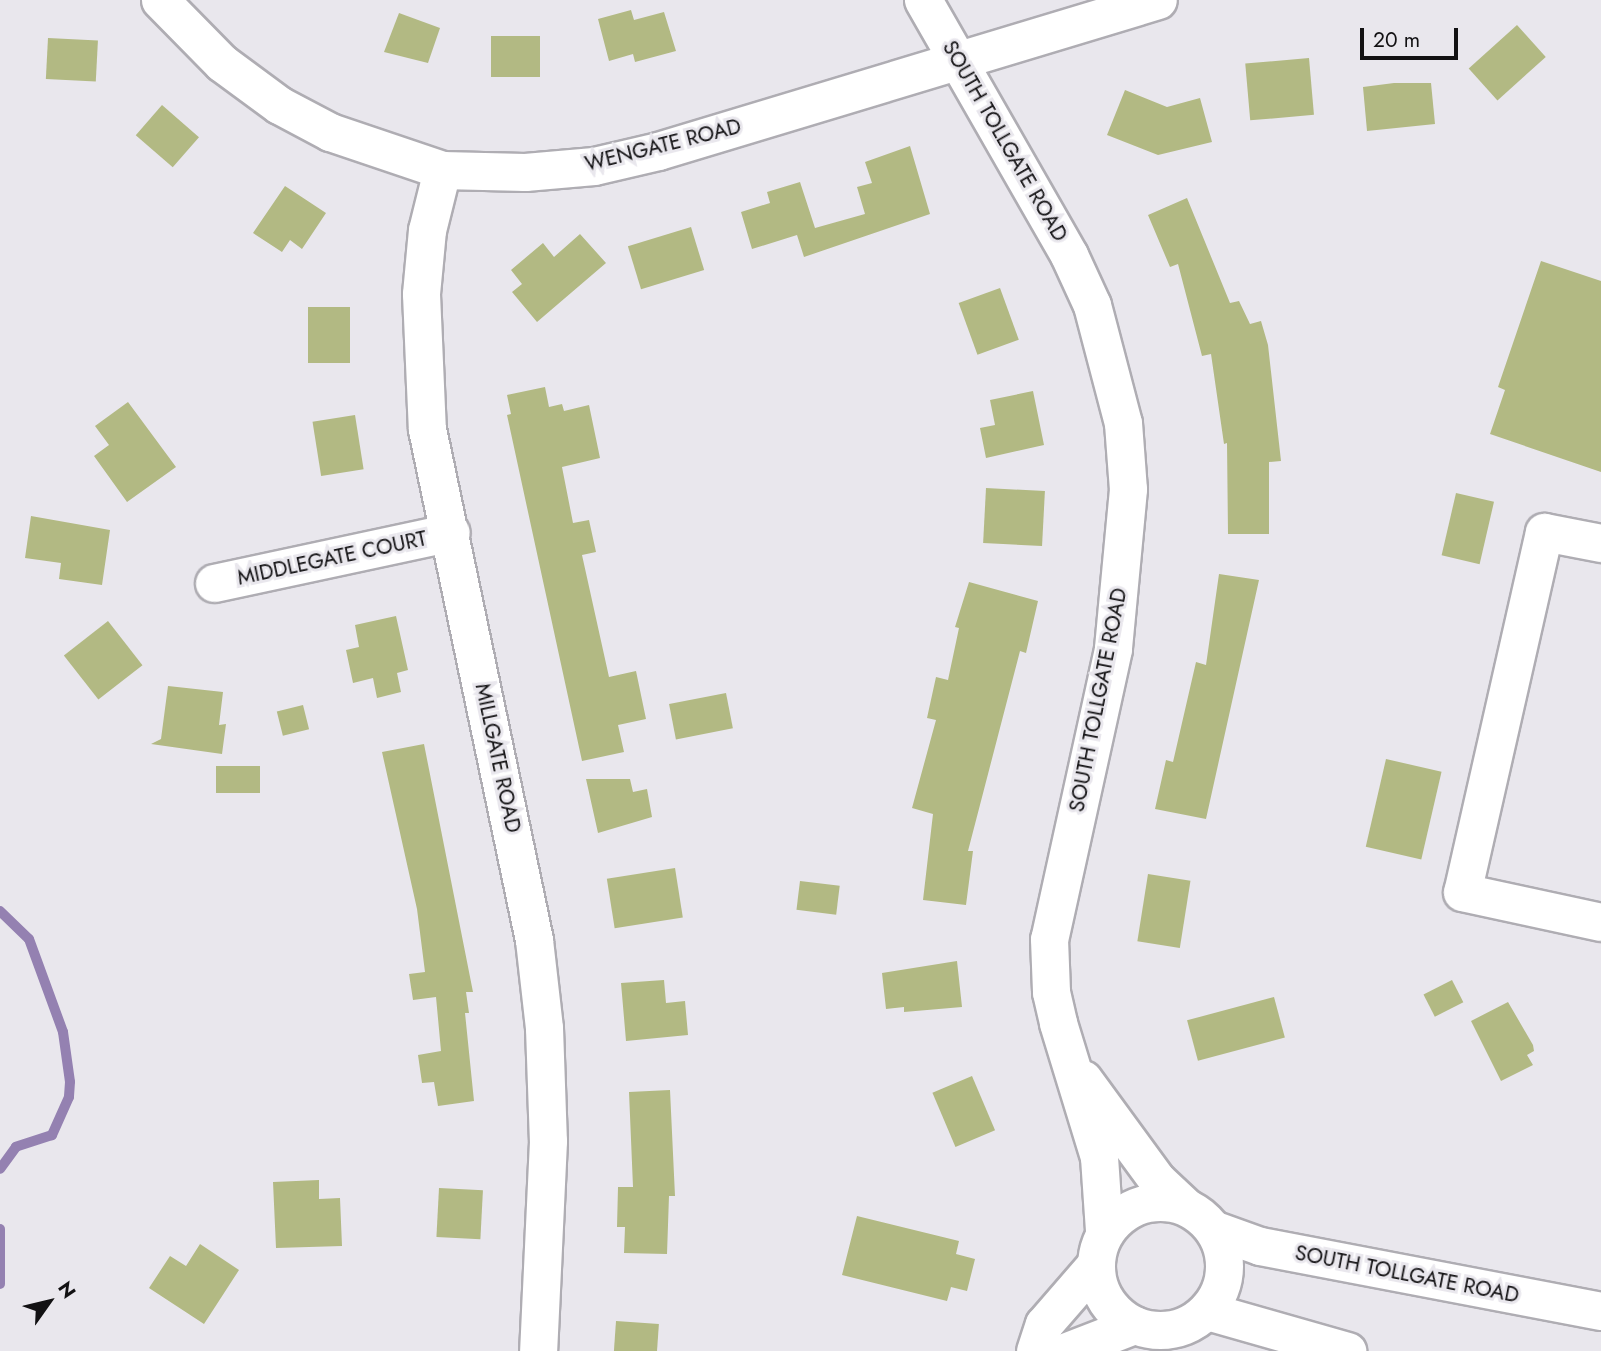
<!DOCTYPE html>
<html>
<head>
<meta charset="utf-8">
<style>
	body { margin:0 }
	#map { position:relative; width:1601px; height:1351px; overflow:hidden; background:#e9e7ed; font-family:Jost,sans-serif }
	div>[style] { position:absolute }
	.stream>* { height:10px; margin:-5px; padding:0 5px; transform-origin:5px; border-radius:5px; background:#9481b1 }
	.building>* { inset:0; background:#b2b983; transform-origin:0 0 }
	.roads { filter:drop-shadow(2px 0 #afadb3) drop-shadow(-2px 0 #afadb3) drop-shadow(0 2px #afadb3) drop-shadow(0 -2px #afadb3) }
	.minor>* { height:37px; margin:-18.5px; padding:0 18.5px; transform-origin:18.5px; border-radius:18.5px; background:#fff }
	.minor>.ring { margin:-18.5px; padding:0; box-sizing:content-box; background:none; border:37px solid #fff; border-radius:50% }
	span { translate:-50% -50%; white-space:nowrap; text-align:center; line-height:1.15; -webkit-text-stroke:6px #e9e7ed; paint-order:stroke }
	.street-label { font-size:21px; color:#121113 }
	.north { position:absolute; left:14px; top:1267px; width:70px; height:70px; -webkit-text-stroke:5px #e9e7ed; paint-order:stroke; rotate:56deg; font-size:19px; font-weight:700; line-height:28px; text-align:center; color:#121113 }
	.north::after { content:''; display:block; margin:auto; width:24px; height:32px; background:#121113; clip-path:polygon(50% 0,100% 100%,50% 72%,0 100%) }
	.scale { position:absolute; left:1360px; top:28px; width:98px; height:32px; box-sizing:border-box; border:4px solid #121113; border-top:0; padding-left:9px; font-size:21px; line-height:24px; white-space:nowrap; color:#121113; -webkit-text-stroke:5px #e9e7ed; paint-order:stroke }
</style>
</head>
<body>
<div id="map">
	<div class="stream">
		<i style="left:0;top:911px;width:40px;rotate:44deg"></i>
		<i style="left:29px;top:939px;width:99px;rotate:69.9deg"></i>
		<i style="left:63px;top:1032px;width:50px;rotate:82deg"></i>
		<i style="left:70px;top:1082px;width:15px;rotate:94deg"></i>
		<i style="left:69px;top:1097px;width:42px;rotate:114.1deg"></i>
		<i style="left:52px;top:1135px;width:38px;rotate:162deg"></i>
		<i style="left:16px;top:1147px;width:27px;rotate:126deg"></i>
		<i style="left:0;top:1229px;width:55px;rotate:90deg"></i>
	</div>
	<div class="building">
		<i style="clip-path:polygon(631px 10px,634px 20px,664px 12px,676px 51px,635px 62px,633px 54px,609px 61px,598px 19px)"></i>
		<i style="clip-path:polygon(399px 13px,440px 28px,428px 63px,384px 52px)"></i>
		<i style="left:1517px;top:25px;width:43px;height:65px;rotate:48deg"></i>
		<i style="left:540px;top:36px;width:41px;height:49px;rotate:90deg"></i>
		<i style="left:48px;top:38px;width:50px;height:41px;rotate:3deg"></i>
		<i style="left:1309px;top:58px;width:57px;height:64px;rotate:85deg"></i>
		<i style="clip-path:polygon(1394px 83px,1431px 83px,1435px 124px,1367px 131px,1363px 87px)"></i>
		<i style="clip-path:polygon(1125px 90px,1167px 107px,1200px 98px,1212px 142px,1158px 155px,1107px 135px)"></i>
		<i style="left:162px;top:105px;width:49px;height:40px;rotate:41deg"></i>
		<i style="clip-path:polygon(910px 146px,930px 214px,804px 257px,797px 235px,752px 249px,741px 212px,770px 203px,767px 192px,800px 182px,815px 228px,865px 214px,857px 187px,872px 183px,865px 162px)"></i>
		<i style="clip-path:polygon(285px 186px,326px 213px,302px 249px,290px 240px,282px 252px,253px 233px)"></i>
		<i style="clip-path:polygon(1187px 198px,1230px 303px,1239px 301px,1250px 324px,1261px 321px,1268px 345px,1281px 461px,1269px 462px,1269px 534px,1228px 534px,1227px 443px,1224px 444px,1211px 354px,1202px 356px,1178px 264px,1170px 267px,1148px 215px)"></i>
		<i style="left:691px;top:227px;width:45px;height:66px;rotate:73deg"></i>
		<i style="clip-path:polygon(580px 234px,606px 263px,537px 322px,512px 292px,522px 284px,511px 270px,543px 243px,554px 257px)"></i>
		<i style="clip-path:polygon(1541px 261px,1601px 281px,1601px 472px,1490px 434px,1505px 390px,1498px 387px)"></i>
		<i style="left:1000px;top:288px;width:55px;height:44px;rotate:70deg"></i>
		<i style="left:308px;top:307px;width:42px;height:56px"></i>
		<i style="clip-path:polygon(545px 387px,549px 407px,562px 404px,564px 411px,589px 405px,600px 458px,562px 467px,573px 523px,589px 520px,596px 552px,582px 555px,609px 677px,636px 671px,646px 719px,618px 725px,624px 752px,582px 761px,507px 415px,511px 414px,507px 395px)"></i>
		<i style="clip-path:polygon(1033px 391px,1044px 445px,986px 458px,980px 428px,995px 425px,990px 400px)"></i>
		<i style="clip-path:polygon(128px 402px,176px 467px,127px 502px,94px 456px,109px 445px,95px 426px)"></i>
		<i style="left:355px;top:415px;width:55px;height:43px;rotate:81deg"></i>
		<i style="left:986px;top:488px;width:59px;height:55px;rotate:3deg"></i>
		<i style="left:1456px;top:493px;width:39px;height:64px;rotate:13deg"></i>
		<i style="clip-path:polygon(31px 516px,110px 530px,102px 585px,59px 579px,61px 563px,25px 558px)"></i>
		<i style="clip-path:polygon(1219px 574px,1259px 580px,1206px 819px,1155px 809px,1166px 760px,1173px 762px,1196px 662px,1206px 665px)"></i>
		<i style="clip-path:polygon(969px 582px,1038px 601px,1026px 653px,1020px 651px,968px 851px,973px 851px,966px 905px,923px 900px,933px 814px,912px 808px,936px 720px,927px 718px,936px 677px,948px 680px,959px 628px,955px 627px)"></i>
		<i style="clip-path:polygon(396px 616px,408px 670px,397px 673px,401px 692px,377px 698px,373px 678px,353px 683px,346px 650px,359px 647px,355px 625px)"></i>
		<i style="left:108px;top:621px;width:56px;height:56px;rotate:52deg"></i>
		<i style="clip-path:polygon(168px 686px,223px 692px,219px 725px,226px 724px,222px 754px,151px 744px,161px 739px)"></i>
		<i style="left:726px;top:693px;width:36px;height:58px;rotate:79deg"></i>
		<i style="left:303px;top:705px;width:25px;height:27px;rotate:76deg"></i>
		<i style="clip-path:polygon(424px 744px,473px 992px,466px 992px,469px 1013px,465px 1013px,474px 1101px,438px 1106px,434px 1082px,422px 1083px,418px 1055px,441px 1051px,436px 997px,413px 1000px,409px 974px,425px 972px,417px 909px,382px 752px)"></i>
		<i style="left:1386px;top:759px;width:57px;height:90px;rotate:13deg"></i>
		<i style="left:216px;top:766px;width:44px;height:27px"></i>
		<i style="clip-path:polygon(586px 779px,630px 779px,633px 792px,647px 789px,652px 817px,598px 833px)"></i>
		<i style="left:675px;top:868px;width:50px;height:69px;rotate:81deg"></i>
		<i style="left:1148px;top:874px;width:43px;height:68px;rotate:9deg"></i>
		<i style="left:800px;top:881px;width:40px;height:29px;rotate:7deg"></i>
		<i style="clip-path:polygon(957px 961px,962px 1007px,904px 1012px,904px 1007px,886px 1009px,882px 973px)"></i>
		<i style="clip-path:polygon(664px 980px,666px 1003px,685px 1001px,688px 1035px,626px 1041px,621px 983px)"></i>
		<i style="left:1452px;top:980px;width:25px;height:32px;rotate:63deg"></i>
		<i style="left:1274px;top:997px;width:42px;height:90px;rotate:75deg"></i>
		<i style="clip-path:polygon(1508px 1002px,1533px 1045px,1534px 1051px,1527px 1055px,1533px 1065px,1501px 1081px,1471px 1021px)"></i>
		<i style="left:972px;top:1076px;width:59px;height:43px;rotate:67deg"></i>
		<i style="clip-path:polygon(670px 1090px,675px 1196px,669px 1196px,667px 1254px,624px 1253px,625px 1227px,617px 1227px,618px 1187px,633px 1187px,629px 1092px)"></i>
		<i style="clip-path:polygon(319px 1180px,319px 1199px,340px 1198px,342px 1246px,276px 1248px,273px 1182px)"></i>
		<i style="left:439px;top:1188px;width:44px;height:49px;rotate:3deg"></i>
		<i style="clip-path:polygon(857px 1216px,959px 1241px,956px 1254px,975px 1259px,967px 1291px,951px 1287px,947px 1301px,842px 1275px)"></i>
		<i style="clip-path:polygon(200px 1244px,239px 1270px,204px 1324px,149px 1288px,170px 1256px,186px 1266px)"></i>
		<i style="left:616px;top:1321px;width:43px;height:30px;rotate:4deg"></i>
	</div>
	<div class="roads">
		<div class="minor">
			<i style="left:160px;top:0;width:88px;rotate:45.5deg"></i>
			<i style="left:222px;top:63px;width:71px;rotate:36.4deg"></i>
			<i style="left:279px;top:105px;width:58px;rotate:27.9deg"></i>
			<i style="left:330px;top:132px;width:118px;rotate:18.7deg"></i>
			<i style="left:442px;top:170px;width:83px;rotate:1.4deg"></i>
			<i style="left:525px;top:172px;width:69px;rotate:-5deg"></i>
			<i style="left:594px;top:166px;width:66px;rotate:-13.2deg"></i>
			<i style="left:658px;top:151px;width:522px;rotate:-16.8deg"></i>
			<i style="left:923px;top:0;width:294px;rotate:60.2deg"></i>
			<i style="left:1069px;top:255px;width:55px;rotate:65.3deg"></i>
			<i style="left:1092px;top:305px;width:122px;rotate:75.3deg"></i>
			<i style="left:1123px;top:423px;width:66px;rotate:85.7deg"></i>
			<i style="left:1128px;top:489px;width:161px;rotate:95.4deg"></i>
			<i style="left:1113px;top:649px;width:297px;rotate:102.4deg"></i>
			<i style="left:1049px;top:939px;width:53px;rotate:87.8deg"></i>
			<i style="left:1051px;top:992px;width:32px;rotate:77deg"></i>
			<i style="left:1058px;top:1023px;width:140px;rotate:73deg"></i>
			<i style="left:1099px;top:1157px;width:74px;rotate:86.1deg"></i>
			<i style="left:442px;top:170px;width:62px;rotate:104deg"></i>
			<i style="left:427px;top:230px;width:64px;rotate:95.4deg"></i>
			<i style="left:421px;top:294px;width:135px;rotate:87.5deg"></i>
			<i style="left:427px;top:429px;width:522px;rotate:78.17deg"></i>
			<i style="left:534px;top:940px;width:89px;rotate:83.5deg"></i>
			<i style="left:544px;top:1028px;width:113px;rotate:88deg"></i>
			<i style="left:548px;top:1141px;width:210px;rotate:92.7deg"></i>
			<i style="left:1601px;top:543px;width:58px;rotate:-169.1deg"></i>
			<i style="left:1544px;top:532px;width:369px;rotate:102.8deg"></i>
			<i style="left:1462px;top:892px;width:142px;rotate:12.2deg"></i>
			<i style="left:214px;top:583px;width:242px;rotate:-12.1deg"></i>
			<i style="left:1083px;top:1079px;width:125px;rotate:53.8deg"></i>
			<i style="left:1157px;top:1180px;width:38px;rotate:43deg"></i>
			<i class="ring" style="left:1096px;top:1202px;width:91px;height:91px"></i>
			<i style="left:1215px;top:1230px;width:48px;rotate:19.6deg"></i>
			<i style="left:1260px;top:1246px;width:347px;rotate:10.8deg"></i>
			<i style="left:1207px;top:1311px;width:146px;rotate:15.9deg"></i>
			<i style="left:1035px;top:1351px;width:28px;rotate:-72deg"></i>
			<i style="left:1044px;top:1324px;width:79px;rotate:-49.1deg"></i>
			<i style="left:1067px;top:1351px;width:72px;rotate:-21.2deg"></i>
		</div>
	</div>
	<div class="street-label">
		<span style="left:1005px;top:141px;rotate:60deg">SOUTH TOLLGATE ROAD</span>
		<span style="left:663px;top:145px;rotate:-14deg">WENGATE ROAD</span>
		<span style="left:332px;top:558px;rotate:-12deg">MIDDLEGATE COURT</span>
		<span style="left:1098px;top:700px;rotate:-79deg">SOUTH TOLLGATE ROAD</span>
		<span style="left:498px;top:758px;rotate:78deg">MILLGATE ROAD</span>
		<span style="left:1407px;top:1274px;rotate:11deg">SOUTH TOLLGATE ROAD</span>
	</div>
	<div class="north">N</div>
	<div class="scale">20 m</div>
</div>
</body>
</html>
